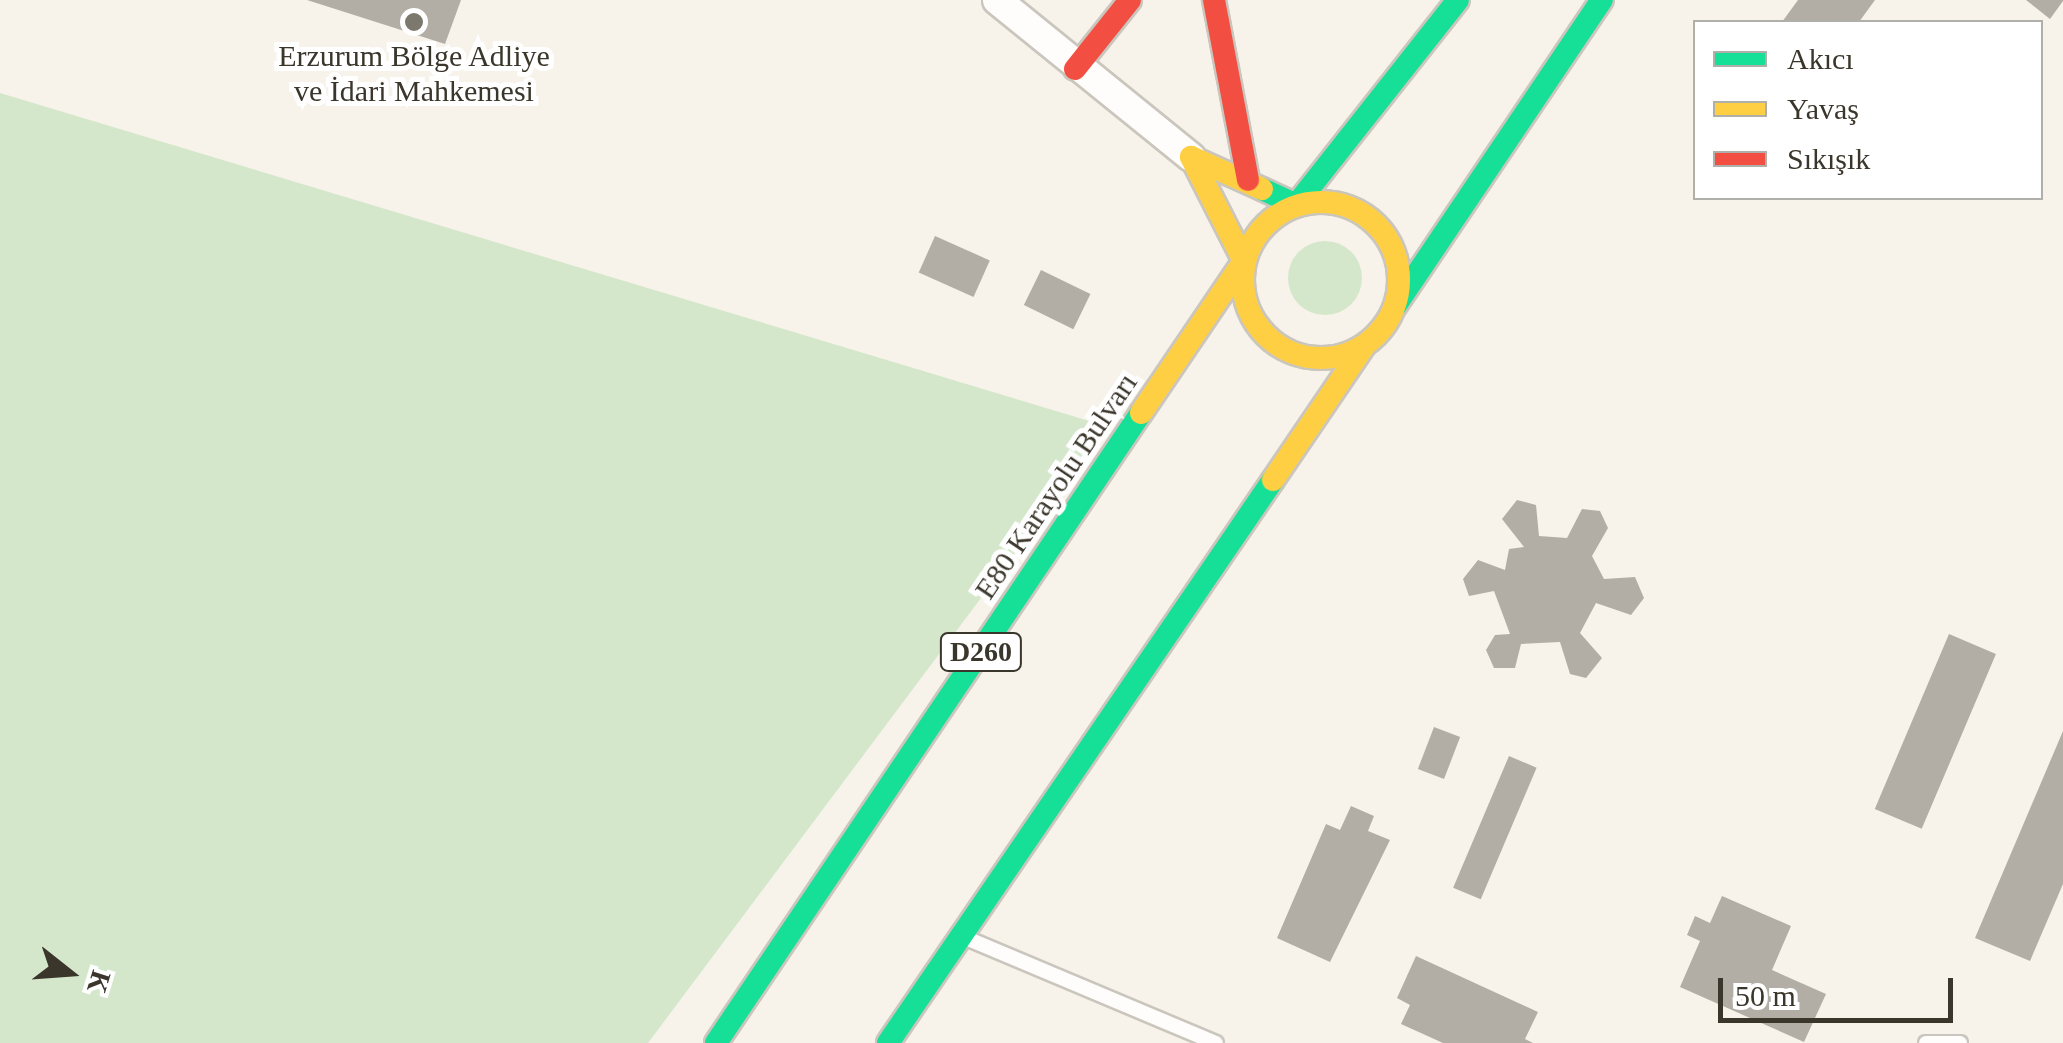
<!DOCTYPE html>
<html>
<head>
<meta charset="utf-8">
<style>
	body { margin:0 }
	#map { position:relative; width:2063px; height:1043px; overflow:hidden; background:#f7f3ea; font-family:"Times New Roman",serif }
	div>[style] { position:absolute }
	.green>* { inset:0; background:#d4e7cb }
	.round { border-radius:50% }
	.building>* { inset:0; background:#b3aea5; transform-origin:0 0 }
	.roads { filter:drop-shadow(2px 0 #cbc6bd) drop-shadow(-2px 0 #cbc6bd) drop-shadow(0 2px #cbc6bd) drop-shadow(0 -2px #cbc6bd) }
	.lane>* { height:14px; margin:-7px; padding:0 7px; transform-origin:7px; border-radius:7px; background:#fefdfc }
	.street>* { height:28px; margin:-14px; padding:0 14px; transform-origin:14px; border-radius:14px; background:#fefdfc }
	.fast>* { height:22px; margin:-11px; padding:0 11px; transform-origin:11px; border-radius:11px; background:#16e098 }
	.slow>* { height:22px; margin:-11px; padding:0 11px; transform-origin:11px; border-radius:11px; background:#ffcf43 }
	.slow>.ring { margin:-11px; padding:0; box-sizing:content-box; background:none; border:22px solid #ffcf43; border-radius:50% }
	.jam>* { height:22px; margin:-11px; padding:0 11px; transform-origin:11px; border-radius:11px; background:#f24e42 }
	.dots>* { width:28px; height:28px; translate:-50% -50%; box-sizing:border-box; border:5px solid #fff; border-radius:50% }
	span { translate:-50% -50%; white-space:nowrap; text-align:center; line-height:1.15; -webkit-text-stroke:10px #fff; paint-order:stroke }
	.shield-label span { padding:2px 8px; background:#fff; border:2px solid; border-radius:8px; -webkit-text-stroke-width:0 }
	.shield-label { font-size:28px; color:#3b362b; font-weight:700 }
	.poi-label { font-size:30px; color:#3b362b }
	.street-label { font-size:30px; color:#3b362b }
	.legend { position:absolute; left:1693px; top:20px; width:350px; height:180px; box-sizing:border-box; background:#fff; border:2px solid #b1afaa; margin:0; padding:12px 18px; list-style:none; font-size:30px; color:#3b362b }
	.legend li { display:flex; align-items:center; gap:20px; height:50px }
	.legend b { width:50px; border:2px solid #b1afaa }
	.north { position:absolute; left:20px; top:923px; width:100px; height:100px; -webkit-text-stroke:8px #fff; paint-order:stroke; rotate:107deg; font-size:28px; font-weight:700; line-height:40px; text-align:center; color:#3b362b }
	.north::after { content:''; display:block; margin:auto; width:35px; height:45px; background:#3b362b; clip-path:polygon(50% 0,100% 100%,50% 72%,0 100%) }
	.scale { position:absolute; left:1718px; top:978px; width:235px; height:45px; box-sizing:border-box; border:5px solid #3b362b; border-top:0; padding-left:12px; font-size:30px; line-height:35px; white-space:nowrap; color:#3b362b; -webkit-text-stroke:8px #fff; paint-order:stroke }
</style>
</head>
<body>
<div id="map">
	<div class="green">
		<i style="clip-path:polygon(0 93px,1109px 427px,648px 1043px,0 1043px)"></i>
		<i class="round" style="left:1288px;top:241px;width:74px;height:74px"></i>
	</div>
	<div class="building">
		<i style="clip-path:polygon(307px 0,461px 0,445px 44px)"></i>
		<i style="clip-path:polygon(1798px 0,1875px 0,1859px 22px,1782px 22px)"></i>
		<i style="clip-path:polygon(2026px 0,2063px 0,2063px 1px,2050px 19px)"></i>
		<i style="left:935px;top:236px;width:60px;height:40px;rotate:24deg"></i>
		<i style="left:1041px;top:270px;width:55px;height:39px;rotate:26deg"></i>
		<i style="clip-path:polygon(1517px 500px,1536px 505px,1539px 536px,1567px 538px,1582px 509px,1600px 511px,1608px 528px,1592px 556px,1604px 579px,1635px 577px,1644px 598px,1631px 615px,1596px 603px,1580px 633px,1602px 658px,1586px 678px,1570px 674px,1560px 642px,1521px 644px,1515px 668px,1494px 668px,1486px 650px,1495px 635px,1510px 634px,1494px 591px,1469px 596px,1463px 579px,1478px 560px,1505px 570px,1509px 549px,1524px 547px,1502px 519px)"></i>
		<i style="left:1949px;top:634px;width:51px;height:190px;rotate:23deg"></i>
		<i style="left:1434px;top:727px;width:28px;height:45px;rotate:21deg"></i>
		<i style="clip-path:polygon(2063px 731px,2063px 884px,2030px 961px,1975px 938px)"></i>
		<i style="left:1509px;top:756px;width:30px;height:143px;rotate:23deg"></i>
		<i style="clip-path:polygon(1351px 806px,1374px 816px,1368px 831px,1390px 840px,1330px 962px,1277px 938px,1326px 824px,1340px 830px)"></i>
		<i style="clip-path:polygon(1722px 896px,1791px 926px,1772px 970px,1826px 994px,1804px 1042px,1680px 987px,1700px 941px,1687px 935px,1695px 916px,1710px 923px)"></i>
		<i style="clip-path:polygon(1416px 956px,1538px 1012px,1525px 1039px,1533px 1043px,1443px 1043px,1401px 1024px,1410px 1005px,1397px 998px)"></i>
	</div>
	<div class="roads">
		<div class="lane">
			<i style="left:966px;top:938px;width:271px;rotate:22.8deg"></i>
			<i style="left:1926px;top:1043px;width:34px"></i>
		</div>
		<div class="street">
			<i style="left:997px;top:0;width:250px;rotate:39deg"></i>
		</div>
		<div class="fast">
			<i style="left:1262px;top:189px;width:38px;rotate:25deg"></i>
			<i style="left:1296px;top:205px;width:261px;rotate:-51.7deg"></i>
			<i style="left:1396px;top:305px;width:368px;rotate:-56deg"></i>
			<i style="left:716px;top:1043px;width:760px;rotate:-56deg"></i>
			<i style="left:888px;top:1043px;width:682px;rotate:-55.63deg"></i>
		</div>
		<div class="slow">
			<i class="ring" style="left:1243px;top:202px;width:134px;height:134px"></i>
			<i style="left:1141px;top:413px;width:184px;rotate:-55.9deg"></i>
			<i style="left:1244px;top:261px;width:117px;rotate:-117deg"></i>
			<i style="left:1191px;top:157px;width:78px;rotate:24.3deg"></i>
			<i style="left:1273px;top:480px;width:162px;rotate:-55.8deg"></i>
		</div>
		<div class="jam">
			<i style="left:1214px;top:0;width:183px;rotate:79.3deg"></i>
			<i style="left:1075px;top:69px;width:88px;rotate:-51.4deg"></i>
		</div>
	</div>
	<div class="dots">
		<i style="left:414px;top:22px;background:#7d786e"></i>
	</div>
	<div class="shield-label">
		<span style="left:981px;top:652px">D260</span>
	</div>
	<div class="poi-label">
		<span style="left:414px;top:73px">Erzurum Bölge Adliye<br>ve İdari Mahkemesi</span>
	</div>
	<div class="street-label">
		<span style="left:1056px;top:486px;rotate:-56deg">E80 Karayolu Bulvarı</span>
	</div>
	<ul class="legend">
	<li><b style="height:12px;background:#16e098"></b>Akıcı</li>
	<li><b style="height:12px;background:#ffcf43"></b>Yavaş</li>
	<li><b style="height:12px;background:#f24e42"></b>Sıkışık</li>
	</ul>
	<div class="north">K</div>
	<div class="scale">50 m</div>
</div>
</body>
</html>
